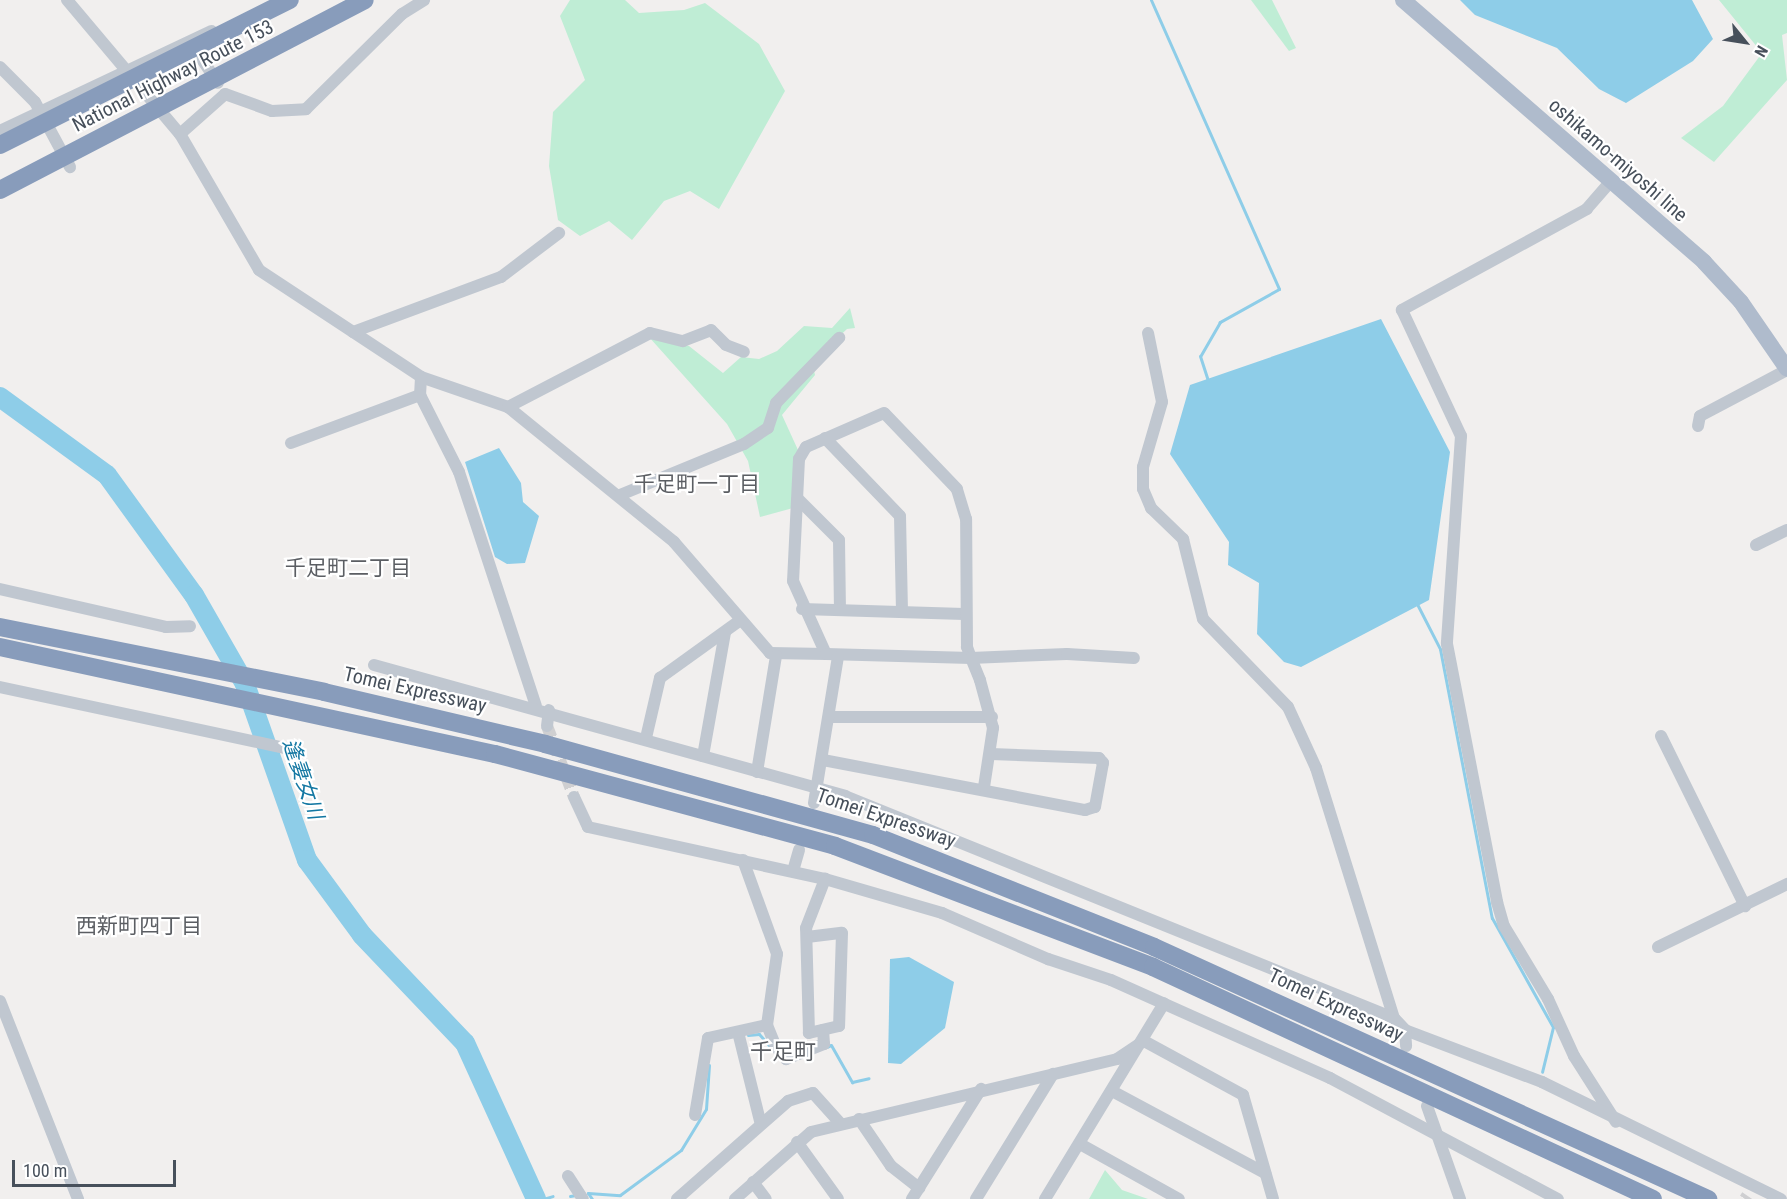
<!DOCTYPE html>
<html>
<head>
<meta charset="utf-8">
<style>
	body { margin:0 }
	#map { position:relative; width:1787px; height:1199px; overflow:hidden; background:#f1efee; font-family:"Roboto Condensed","Noto Sans JP",sans-serif }
	div>[style] { position:absolute }
	.green>* { inset:0; background:#bfedd5 }
	.water>* { inset:0; background:#8ecde8 }
	.stream>* { height:3px; margin:-1.5px; padding:0 1.5px; transform-origin:1.5px; border-radius:1.5px; background:#8ecde8 }
	.river>* { height:20px; margin:-10px; padding:0 10px; transform-origin:10px; border-radius:10px; background:#8ecde8 }
	.minor-tunnel>* { height:12px; margin-top:-6px; transform-origin:0; background:repeating-linear-gradient(90deg,#cfcfd1 0 12px,transparent 0 18px) }
	.minor>* { height:12px; margin:-6px; padding:0 6px; transform-origin:6px; border-radius:6px; background:#c0c7d0 }
	.major>* { height:16px; margin:-8px; padding:0 8px; transform-origin:8px; border-radius:8px; background:#afbbcc }
	.highway>* { height:18px; margin:-9px; padding:0 9px; transform-origin:9px; border-radius:9px; background:#889cbb }
	span { translate:-50% -50%; white-space:nowrap; text-align:center; line-height:1.15; -webkit-text-stroke:4.5px #fff; paint-order:stroke }
	.street-label { font-size:20px; color:#47505b }
	.neighbourhood-label { font-size:21px; color:#5b5e63 }
	.water-label { font-size:21px; color:#1377a2; font-style:italic }
	.quarter-label { font-size:22px; color:#5b5e63 }
	.north { position:absolute; left:1715px; top:12px; width:60px; height:60px; -webkit-text-stroke:4px #fff; paint-order:stroke; rotate:120deg; font-size:16px; font-weight:700; line-height:24px; text-align:center; color:#47505b }
	.north::after { content:''; display:block; margin:auto; width:21px; height:27px; background:#47505b; clip-path:polygon(50% 0,100% 100%,50% 72%,0 100%) }
	.scale { position:absolute; left:12px; top:1160px; width:164px; height:27px; box-sizing:border-box; border:3px solid #47505b; border-top:0; padding-left:8px; font-size:18px; line-height:21px; white-space:nowrap; color:#47505b; -webkit-text-stroke:4px #fff; paint-order:stroke }
</style>
</head>
<body>
<div id="map">
	<div class="green">
		<i style="clip-path:polygon(570px 0,625px 0,639px 13px,684px 10px,705px 3px,759px 44px,785px 91px,719px 209px,690px 191px,664px 201px,632px 240px,609px 221px,580px 236px,558px 220px,549px 166px,553px 112px,585px 80px,560px 16px)"></i>
		<i style="clip-path:polygon(1251px 0,1272px 0,1296px 48px,1289px 51px)"></i>
		<i style="clip-path:polygon(1719px 0,1787px 0,1787px 33px,1782px 35px,1787px 80px,1714px 162px,1681px 138px,1723px 106px,1762px 53px)"></i>
		<i style="clip-path:polygon(850px 308px,855px 328px,847px 329px,812px 362px,815px 375px,782px 415px,798px 450px,793px 508px,760px 517px,748px 461px,727px 424px,649px 337px,689px 346px,723px 373px,741px 357px,759px 359px,777px 351px,804px 326px,832px 328px)"></i>
		<i style="clip-path:polygon(1105px 1170px,1122px 1190px,1148px 1199px,1089px 1199px)"></i>
	</div>
	<div class="water">
		<i style="clip-path:polygon(1460px 0,1692px 0,1713px 39px,1693px 61px,1626px 103px,1599px 89px,1557px 48px,1475px 15px)"></i>
		<i style="clip-path:polygon(1381px 319px,1450px 452px,1429px 600px,1301px 667px,1284px 662px,1257px 634px,1259px 583px,1228px 565px,1229px 542px,1170px 454px,1190px 385px)"></i>
		<i style="clip-path:polygon(499px 448px,521px 483px,523px 502px,539px 516px,525px 563px,507px 564px,495px 557px,465px 462px)"></i>
		<i style="clip-path:polygon(909px 957px,954px 982px,945px 1028px,901px 1064px,888px 1063px,890px 959px)"></i>
	</div>
	<div class="stream">
		<i style="left:1151px;top:0;width:316px;rotate:66.1deg"></i>
		<i style="left:1279px;top:289px;width:68px;rotate:150.8deg"></i>
		<i style="left:1220px;top:322px;width:39px;rotate:120deg"></i>
		<i style="left:1200px;top:356px;width:26px;rotate:72deg"></i>
		<i style="left:1416px;top:602px;width:53px;rotate:62.9deg"></i>
		<i style="left:1440px;top:649px;width:274px;rotate:79.1deg"></i>
		<i style="left:1492px;top:918px;width:125px;rotate:60.8deg"></i>
		<i style="left:1553px;top:1027px;width:46px;rotate:103.7deg"></i>
		<i style="left:748px;top:1035px;width:11px;rotate:-5deg"></i>
		<i style="left:759px;top:1034px;width:15px;rotate:48deg"></i>
		<i style="left:827px;top:1047px;width:4px;rotate:-27deg"></i>
		<i style="left:831px;top:1045px;width:43px;rotate:60.4deg"></i>
		<i style="left:852px;top:1082px;width:17px;rotate:-13deg"></i>
		<i style="left:588px;top:1193px;width:32px;rotate:4deg"></i>
		<i style="left:620px;top:1195px;width:76px;rotate:-36.4deg"></i>
		<i style="left:681px;top:1150px;width:48px;rotate:-58.6deg"></i>
		<i style="left:706px;top:1109px;width:44px;rotate:-86.1deg"></i>
		<i style="left:588px;top:1193px;width:7px;rotate:56deg"></i>
		<i style="left:570px;top:1196px;width:6px;rotate:-9deg"></i>
		<i style="left:543px;top:1199px;width:10px;rotate:-17deg"></i>
	</div>
	<div class="river">
		<i style="left:0;top:397px;width:132px;rotate:36.1deg"></i>
		<i style="left:107px;top:475px;width:148px;rotate:54.1deg"></i>
		<i style="left:194px;top:595px;width:103px;rotate:60.2deg"></i>
		<i style="left:245px;top:684px;width:187px;rotate:70.6deg"></i>
		<i style="left:307px;top:860px;width:93px;rotate:53.7deg"></i>
		<i style="left:362px;top:935px;width:149px;rotate:46.4deg"></i>
		<i style="left:465px;top:1043px;width:171px;rotate:65.5deg"></i>
	</div>
	<div class="minor-tunnel">
		<i style="left:547px;top:726px;width:76px;rotate:69.2deg"></i>
		<i style="left:1745px;top:1199px;width:4px;rotate:-56deg"></i>
	</div>
	<div class="minor">
		<i style="left:67px;top:0;width:175px;rotate:49.9deg"></i>
		<i style="left:180px;top:134px;width:157px;rotate:59.8deg"></i>
		<i style="left:259px;top:270px;width:194px;rotate:33.4deg"></i>
		<i style="left:421px;top:377px;width:92px;rotate:19deg"></i>
		<i style="left:508px;top:407px;width:214px;rotate:39.1deg"></i>
		<i style="left:674px;top:542px;width:147px;rotate:49.1deg"></i>
		<i style="left:770px;top:653px;width:56px;rotate:1deg"></i>
		<i style="left:191px;top:43px;width:48px;rotate:56deg"></i>
		<i style="left:0;top:67px;width:49px;rotate:45deg"></i>
		<i style="left:35px;top:102px;width:74px;rotate:61.7deg"></i>
		<i style="left:0;top:131px;width:234px;rotate:-25.3deg"></i>
		<i style="left:180px;top:134px;width:60px;rotate:-41.6deg"></i>
		<i style="left:225px;top:94px;width:50px;rotate:19.9deg"></i>
		<i style="left:272px;top:111px;width:34px;rotate:-3deg"></i>
		<i style="left:306px;top:109px;width:135px;rotate:-44.7deg"></i>
		<i style="left:402px;top:14px;width:26px;rotate:-32deg"></i>
		<i style="left:1611px;top:181px;width:37px;rotate:131deg"></i>
		<i style="left:1587px;top:209px;width:211px;rotate:151.4deg"></i>
		<i style="left:1402px;top:310px;width:139px;rotate:64.9deg"></i>
		<i style="left:1461px;top:436px;width:208px;rotate:93.9deg"></i>
		<i style="left:1447px;top:644px;width:263px;rotate:79deg"></i>
		<i style="left:1497px;top:902px;width:25px;rotate:74deg"></i>
		<i style="left:1504px;top:926px;width:85px;rotate:58.9deg"></i>
		<i style="left:1548px;top:999px;width:63px;rotate:65.5deg"></i>
		<i style="left:1574px;top:1056px;width:78px;rotate:57.5deg"></i>
		<i style="left:353px;top:332px;width:158px;rotate:-20.4deg"></i>
		<i style="left:501px;top:277px;width:73px;rotate:-37.2deg"></i>
		<i style="left:1148px;top:333px;width:70px;rotate:78.5deg"></i>
		<i style="left:1162px;top:402px;width:68px;rotate:106.3deg"></i>
		<i style="left:1143px;top:467px;width:22px;rotate:90deg"></i>
		<i style="left:1143px;top:489px;width:21px;rotate:67deg"></i>
		<i style="left:1151px;top:508px;width:45px;rotate:44.1deg"></i>
		<i style="left:1183px;top:539px;width:82px;rotate:76deg"></i>
		<i style="left:1203px;top:619px;width:122px;rotate:46deg"></i>
		<i style="left:1288px;top:707px;width:67px;rotate:65.3deg"></i>
		<i style="left:1316px;top:768px;width:262px;rotate:72.7deg"></i>
		<i style="left:1394px;top:1018px;width:16px;rotate:47deg"></i>
		<i style="left:1405px;top:1030px;width:147px;rotate:20.8deg"></i>
		<i style="left:1542px;top:1082px;width:266px;rotate:26.1deg"></i>
		<i style="left:421px;top:377px;width:18px;rotate:93deg"></i>
		<i style="left:420px;top:395px;width:86px;rotate:63.1deg"></i>
		<i style="left:459px;top:472px;width:246px;rotate:71.8deg"></i>
		<i style="left:508px;top:407px;width:160px;rotate:-27.5deg"></i>
		<i style="left:650px;top:333px;width:34px;rotate:14deg"></i>
		<i style="left:683px;top:341px;width:30px;rotate:-21deg"></i>
		<i style="left:711px;top:330px;width:21px;rotate:45deg"></i>
		<i style="left:726px;top:345px;width:19px;rotate:21deg"></i>
		<i style="left:1698px;top:426px;width:10px;rotate:-79deg"></i>
		<i style="left:1700px;top:416px;width:98px;rotate:-27.9deg"></i>
		<i style="left:825px;top:438px;width:108px;rotate:46.1deg"></i>
		<i style="left:900px;top:516px;width:95px;rotate:88.8deg"></i>
		<i style="left:291px;top:443px;width:138px;rotate:-20.4deg"></i>
		<i style="left:620px;top:495px;width:134px;rotate:-22.4deg"></i>
		<i style="left:744px;top:444px;width:29px;rotate:-34deg"></i>
		<i style="left:768px;top:428px;width:26px;rotate:-72deg"></i>
		<i style="left:776px;top:403px;width:91px;rotate:-45.9deg"></i>
		<i style="left:798px;top:499px;width:58px;rotate:45deg"></i>
		<i style="left:839px;top:540px;width:70px;rotate:89.2deg"></i>
		<i style="left:1756px;top:545px;width:34px;rotate:-26deg"></i>
		<i style="left:0;top:589px;width:170px;rotate:12.9deg"></i>
		<i style="left:166px;top:627px;width:24px;rotate:-2deg"></i>
		<i style="left:802px;top:609px;width:162px;rotate:1.8deg"></i>
		<i style="left:374px;top:665px;width:489px;rotate:15.5deg"></i>
		<i style="left:845px;top:796px;width:592px;rotate:22.02deg"></i>
		<i style="left:0;top:687px;width:305px;rotate:12.1deg"></i>
		<i style="left:832px;top:717px;width:160px"></i>
		<i style="left:547px;top:726px;width:16px;rotate:-83deg"></i>
		<i style="left:1661px;top:736px;width:190px;rotate:63.7deg"></i>
		<i style="left:646px;top:738px;width:62px;rotate:-76.9deg"></i>
		<i style="left:660px;top:678px;width:96px;rotate:-35.7deg"></i>
		<i style="left:703px;top:756px;width:125px;rotate:-79.9deg"></i>
		<i style="left:823px;top:760px;width:267px;rotate:10.8deg"></i>
		<i style="left:1085px;top:810px;width:10px;rotate:-17deg"></i>
		<i style="left:1095px;top:807px;width:45px;rotate:-79.7deg"></i>
		<i style="left:1103px;top:763px;width:6px;rotate:-129deg"></i>
		<i style="left:1099px;top:758px;width:108px;rotate:-177.9deg"></i>
		<i style="left:757px;top:772px;width:118px;rotate:-80.7deg"></i>
		<i style="left:984px;top:787px;width:60px;rotate:-81.3deg"></i>
		<i style="left:993px;top:728px;width:50px;rotate:-105.2deg"></i>
		<i style="left:980px;top:680px;width:24px;rotate:-112deg"></i>
		<i style="left:971px;top:658px;width:12px;rotate:-110deg"></i>
		<i style="left:967px;top:647px;width:128px;rotate:-90.4deg"></i>
		<i style="left:966px;top:519px;width:31px;rotate:-107deg"></i>
		<i style="left:957px;top:489px;width:105px;rotate:-133.8deg"></i>
		<i style="left:884px;top:413px;width:85px;rotate:156.4deg"></i>
		<i style="left:806px;top:447px;width:14px;rotate:120deg"></i>
		<i style="left:799px;top:459px;width:122px;rotate:92.8deg"></i>
		<i style="left:793px;top:581px;width:80px;rotate:65.7deg"></i>
		<i style="left:826px;top:654px;width:145px;rotate:1.6deg"></i>
		<i style="left:971px;top:658px;width:96px;rotate:-2.4deg"></i>
		<i style="left:1067px;top:654px;width:67px;rotate:3.4deg"></i>
		<i style="left:574px;top:797px;width:33px;rotate:65deg"></i>
		<i style="left:588px;top:827px;width:243px;rotate:12.4deg"></i>
		<i style="left:825px;top:879px;width:122px;rotate:16.2deg"></i>
		<i style="left:942px;top:913px;width:116px;rotate:23.5deg"></i>
		<i style="left:1048px;top:959px;width:66px;rotate:18.4deg"></i>
		<i style="left:1111px;top:980px;width:240px;rotate:24.1deg"></i>
		<i style="left:1330px;top:1078px;width:258px;rotate:28deg"></i>
		<i style="left:814px;top:803px;width:148px;rotate:-80.7deg"></i>
		<i style="left:743px;top:860px;width:100px;rotate:70.1deg"></i>
		<i style="left:777px;top:954px;width:72px;rotate:98deg"></i>
		<i style="left:767px;top:1025px;width:24px;rotate:68deg"></i>
		<i style="left:776px;top:1047px;width:16px;rotate:50deg"></i>
		<i style="left:786px;top:1059px;width:41px;rotate:-21.5deg"></i>
		<i style="left:824px;top:1044px;width:14px;rotate:-94deg"></i>
		<i style="left:793px;top:871px;width:22px;rotate:-74deg"></i>
		<i style="left:807px;top:937px;width:35px;rotate:-7deg"></i>
		<i style="left:842px;top:933px;width:93px;rotate:91.8deg"></i>
		<i style="left:839px;top:1026px;width:31px;rotate:167deg"></i>
		<i style="left:809px;top:1033px;width:105px;rotate:-91.6deg"></i>
		<i style="left:806px;top:928px;width:53px;rotate:-68.8deg"></i>
		<i style="left:1658px;top:947px;width:144px;rotate:-26deg"></i>
		<i style="left:0;top:1001px;width:213px;rotate:68.5deg"></i>
		<i style="left:1405px;top:1030px;width:16px;rotate:86deg"></i>
		<i style="left:738px;top:1032px;width:92px;rotate:76.1deg"></i>
		<i style="left:1144px;top:1041px;width:113px;rotate:28.6deg"></i>
		<i style="left:1243px;top:1095px;width:108px;rotate:73.9deg"></i>
		<i style="left:1112px;top:1091px;width:174px;rotate:28.2deg"></i>
		<i style="left:1427px;top:1106px;width:99px;rotate:70.5deg"></i>
		<i style="left:695px;top:1115px;width:78px;rotate:-80.4deg"></i>
		<i style="left:708px;top:1038px;width:60px;rotate:-12.4deg"></i>
		<i style="left:859px;top:1119px;width:57px;rotate:55.8deg"></i>
		<i style="left:891px;top:1166px;width:36px;rotate:38deg"></i>
		<i style="left:797px;top:1142px;width:70px;rotate:54.3deg"></i>
		<i style="left:1080px;top:1144px;width:113px;rotate:29.1deg"></i>
		<i style="left:568px;top:1176px;width:27px;rotate:57deg"></i>
		<i style="left:753px;top:1182px;width:21px;rotate:53deg"></i>
		<i style="left:677px;top:1199px;width:148px;rotate:-41.4deg"></i>
		<i style="left:788px;top:1101px;width:26px;rotate:-18deg"></i>
		<i style="left:813px;top:1093px;width:40px;rotate:48deg"></i>
		<i style="left:735px;top:1199px;width:101px;rotate:-41.4deg"></i>
		<i style="left:811px;top:1132px;width:315px;rotate:-13.4deg"></i>
		<i style="left:1117px;top:1059px;width:32px;rotate:-34deg"></i>
		<i style="left:912px;top:1199px;width:130px;rotate:-57.9deg"></i>
		<i style="left:976px;top:1199px;width:147px;rotate:-58.4deg"></i>
		<i style="left:1045px;top:1199px;width:229px;rotate:-58.7deg"></i>
	</div>
	<div class="major">
		<i style="left:1403px;top:0;width:399px;rotate:41deg"></i>
		<i style="left:1704px;top:262px;width:54px;rotate:47.2deg"></i>
		<i style="left:1741px;top:302px;width:81px;rotate:55.5deg"></i>
	</div>
	<div class="highway">
		<i style="left:0;top:145px;width:324px;rotate:-26.6deg"></i>
		<i style="left:0;top:190px;width:411px;rotate:-27.5deg"></i>
		<i style="left:0;top:627px;width:330px;rotate:11.3deg"></i>
		<i style="left:324px;top:692px;width:227px;rotate:13.2deg"></i>
		<i style="left:545px;top:744px;width:340px;rotate:15.5deg"></i>
		<i style="left:873px;top:835px;width:302px;rotate:21.7deg"></i>
		<i style="left:1154px;top:947px;width:609px;rotate:24.46deg"></i>
		<i style="left:0;top:647px;width:506px;rotate:12.2deg"></i>
		<i style="left:495px;top:754px;width:352px;rotate:15.1deg"></i>
		<i style="left:835px;top:846px;width:340px;rotate:20.8deg"></i>
		<i style="left:1153px;top:967px;width:551px;rotate:24.89deg"></i>
	</div>
	<div class="street-label">
		<span style="left:173px;top:76px;rotate:-27deg">National Highway Route 153</span>
		<span style="left:1618px;top:160px;rotate:41deg">oshikamo-miyoshi line</span>
		<span style="left:415px;top:690px;rotate:13deg">Tomei Expressway</span>
		<span style="left:886px;top:818px;rotate:19deg">Tomei Expressway</span>
		<span style="left:1336px;top:1005px;rotate:25deg">Tomei Expressway</span>
	</div>
	<div class="neighbourhood-label">
		<span style="left:697px;top:484px">千足町一丁目</span>
		<span style="left:348px;top:568px">千足町二丁目</span>
		<span style="left:139px;top:926px">西新町四丁目</span>
	</div>
	<div class="water-label">
		<span style="left:303px;top:779px;rotate:71deg">逢妻女川</span>
	</div>
	<div class="quarter-label">
		<span style="left:783px;top:1052px">千足町</span>
	</div>
	<div class="north">N</div>
	<div class="scale">100 m</div>
</div>
</body>
</html>
